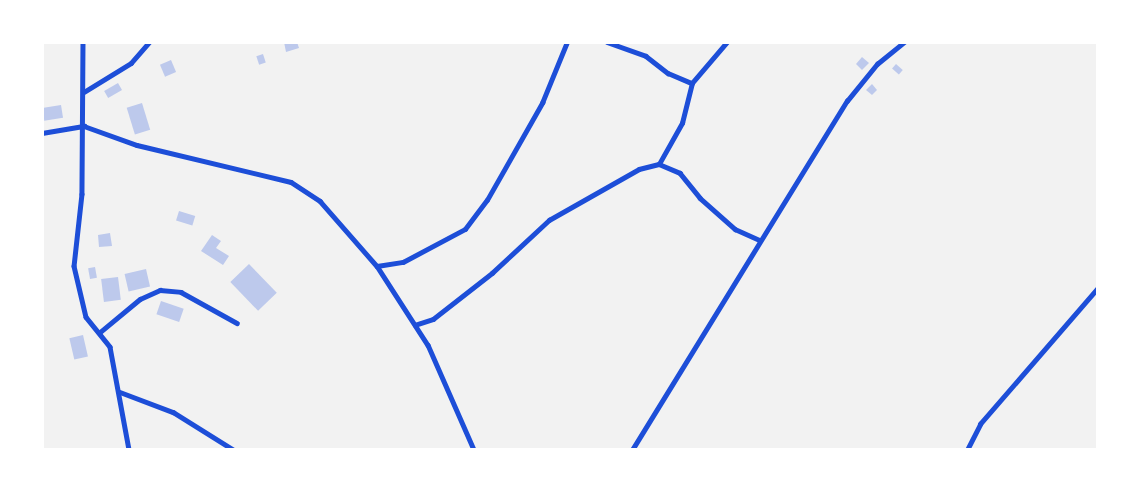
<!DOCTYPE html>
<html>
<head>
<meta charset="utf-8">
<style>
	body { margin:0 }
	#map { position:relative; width:1140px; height:492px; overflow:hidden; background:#f2f2f2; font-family:Rubik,sans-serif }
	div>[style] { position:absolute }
	.building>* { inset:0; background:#bdc9ec; transform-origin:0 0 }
	.minor>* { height:4.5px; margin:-2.25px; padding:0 2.25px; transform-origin:2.25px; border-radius:2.25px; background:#1d4ed8 }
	span { translate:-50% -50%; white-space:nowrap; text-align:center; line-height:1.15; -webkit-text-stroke:4px #fff; paint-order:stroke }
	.frame { position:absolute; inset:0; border:44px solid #fff; pointer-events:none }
</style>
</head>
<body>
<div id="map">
	<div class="building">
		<i style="clip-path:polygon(284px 42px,297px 42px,299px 48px,286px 52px)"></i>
		<i style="left:263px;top:54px;width:9px;height:7px;rotate:72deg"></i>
		<i style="clip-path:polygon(862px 57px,869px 63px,862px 70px,856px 64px)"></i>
		<i style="left:171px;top:60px;width:13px;height:12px;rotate:67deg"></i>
		<i style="left:896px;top:64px;width:9px;height:6px;rotate:41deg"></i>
		<i style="left:118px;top:83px;width:8px;height:16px;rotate:60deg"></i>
		<i style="clip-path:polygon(872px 84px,877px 90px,872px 95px,866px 90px)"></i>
		<i style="left:142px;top:103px;width:28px;height:16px;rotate:73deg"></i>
		<i style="left:61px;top:105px;width:13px;height:19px;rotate:81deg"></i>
		<i style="left:179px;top:211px;width:17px;height:10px;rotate:17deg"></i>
		<i style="clip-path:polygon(110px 233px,112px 246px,99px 247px,98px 235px)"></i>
		<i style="clip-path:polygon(212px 235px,221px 241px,216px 248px,229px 256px,223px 265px,201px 251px)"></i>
		<i style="left:249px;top:264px;width:40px;height:26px;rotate:46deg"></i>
		<i style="left:95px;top:267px;width:11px;height:7px;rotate:80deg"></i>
		<i style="left:146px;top:269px;width:18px;height:22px;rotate:77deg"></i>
		<i style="left:118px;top:277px;width:23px;height:17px;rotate:83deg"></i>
		<i style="left:161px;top:301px;width:24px;height:14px;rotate:19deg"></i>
		<i style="left:83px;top:335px;width:22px;height:14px;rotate:77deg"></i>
	</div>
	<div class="minor">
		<i style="left:83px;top:42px;width:152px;rotate:90.4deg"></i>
		<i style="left:82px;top:194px;width:72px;rotate:96.3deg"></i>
		<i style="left:74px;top:266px;width:52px;rotate:76.8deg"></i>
		<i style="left:86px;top:317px;width:38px;rotate:51deg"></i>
		<i style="left:110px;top:347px;width:105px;rotate:79.5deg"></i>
		<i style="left:607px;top:42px;width:41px;rotate:19.7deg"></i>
		<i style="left:646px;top:56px;width:28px;rotate:38deg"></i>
		<i style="left:668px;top:73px;width:26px;rotate:23deg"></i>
		<i style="left:84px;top:92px;width:55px;rotate:-31.7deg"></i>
		<i style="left:131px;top:63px;width:28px;rotate:-49deg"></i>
		<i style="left:42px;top:133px;width:43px;rotate:-9.5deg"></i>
		<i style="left:84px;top:126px;width:56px;rotate:19.7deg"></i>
		<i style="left:137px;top:145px;width:158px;rotate:13.5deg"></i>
		<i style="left:291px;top:182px;width:35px;rotate:33deg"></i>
		<i style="left:320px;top:201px;width:86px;rotate:48.8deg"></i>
		<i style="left:377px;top:266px;width:94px;rotate:57.2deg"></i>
		<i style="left:428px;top:345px;width:115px;rotate:66.3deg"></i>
		<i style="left:659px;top:164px;width:23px;rotate:23deg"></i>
		<i style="left:680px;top:173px;width:32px;rotate:51deg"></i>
		<i style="left:700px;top:198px;width:47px;rotate:41.5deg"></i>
		<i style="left:735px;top:229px;width:27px;rotate:24deg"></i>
		<i style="left:377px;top:266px;width:26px;rotate:-9deg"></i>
		<i style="left:403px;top:262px;width:70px;rotate:-28deg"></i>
		<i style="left:465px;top:229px;width:36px;rotate:-53deg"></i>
		<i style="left:487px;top:200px;width:112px;rotate:-60.4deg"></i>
		<i style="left:542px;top:103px;width:66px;rotate:-67.7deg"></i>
		<i style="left:415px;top:325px;width:19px;rotate:-18deg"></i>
		<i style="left:433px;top:319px;width:75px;rotate:-37.9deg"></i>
		<i style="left:492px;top:273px;width:78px;rotate:-42.9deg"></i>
		<i style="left:549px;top:220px;width:103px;rotate:-29.5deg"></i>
		<i style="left:639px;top:169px;width:21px;rotate:-14deg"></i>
		<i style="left:659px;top:164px;width:47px;rotate:-60.7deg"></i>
		<i style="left:682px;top:123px;width:41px;rotate:-76deg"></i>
		<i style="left:692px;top:83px;width:54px;rotate:-49.5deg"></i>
		<i style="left:99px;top:333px;width:53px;rotate:-39.7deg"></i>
		<i style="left:140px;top:299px;width:22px;rotate:-24deg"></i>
		<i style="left:160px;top:290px;width:21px;rotate:5deg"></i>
		<i style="left:181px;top:292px;width:64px;rotate:29deg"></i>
		<i style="left:120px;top:392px;width:57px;rotate:20.7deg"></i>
		<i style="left:173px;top:412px;width:72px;rotate:31.9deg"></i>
		<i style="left:632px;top:450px;width:410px;rotate:-58.4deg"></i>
		<i style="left:847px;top:101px;width:48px;rotate:-51deg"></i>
		<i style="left:877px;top:64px;width:35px;rotate:-39deg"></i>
		<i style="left:967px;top:450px;width:29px;rotate:-63deg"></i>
		<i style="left:980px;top:424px;width:180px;rotate:-49.1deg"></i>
	</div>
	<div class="frame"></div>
</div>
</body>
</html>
